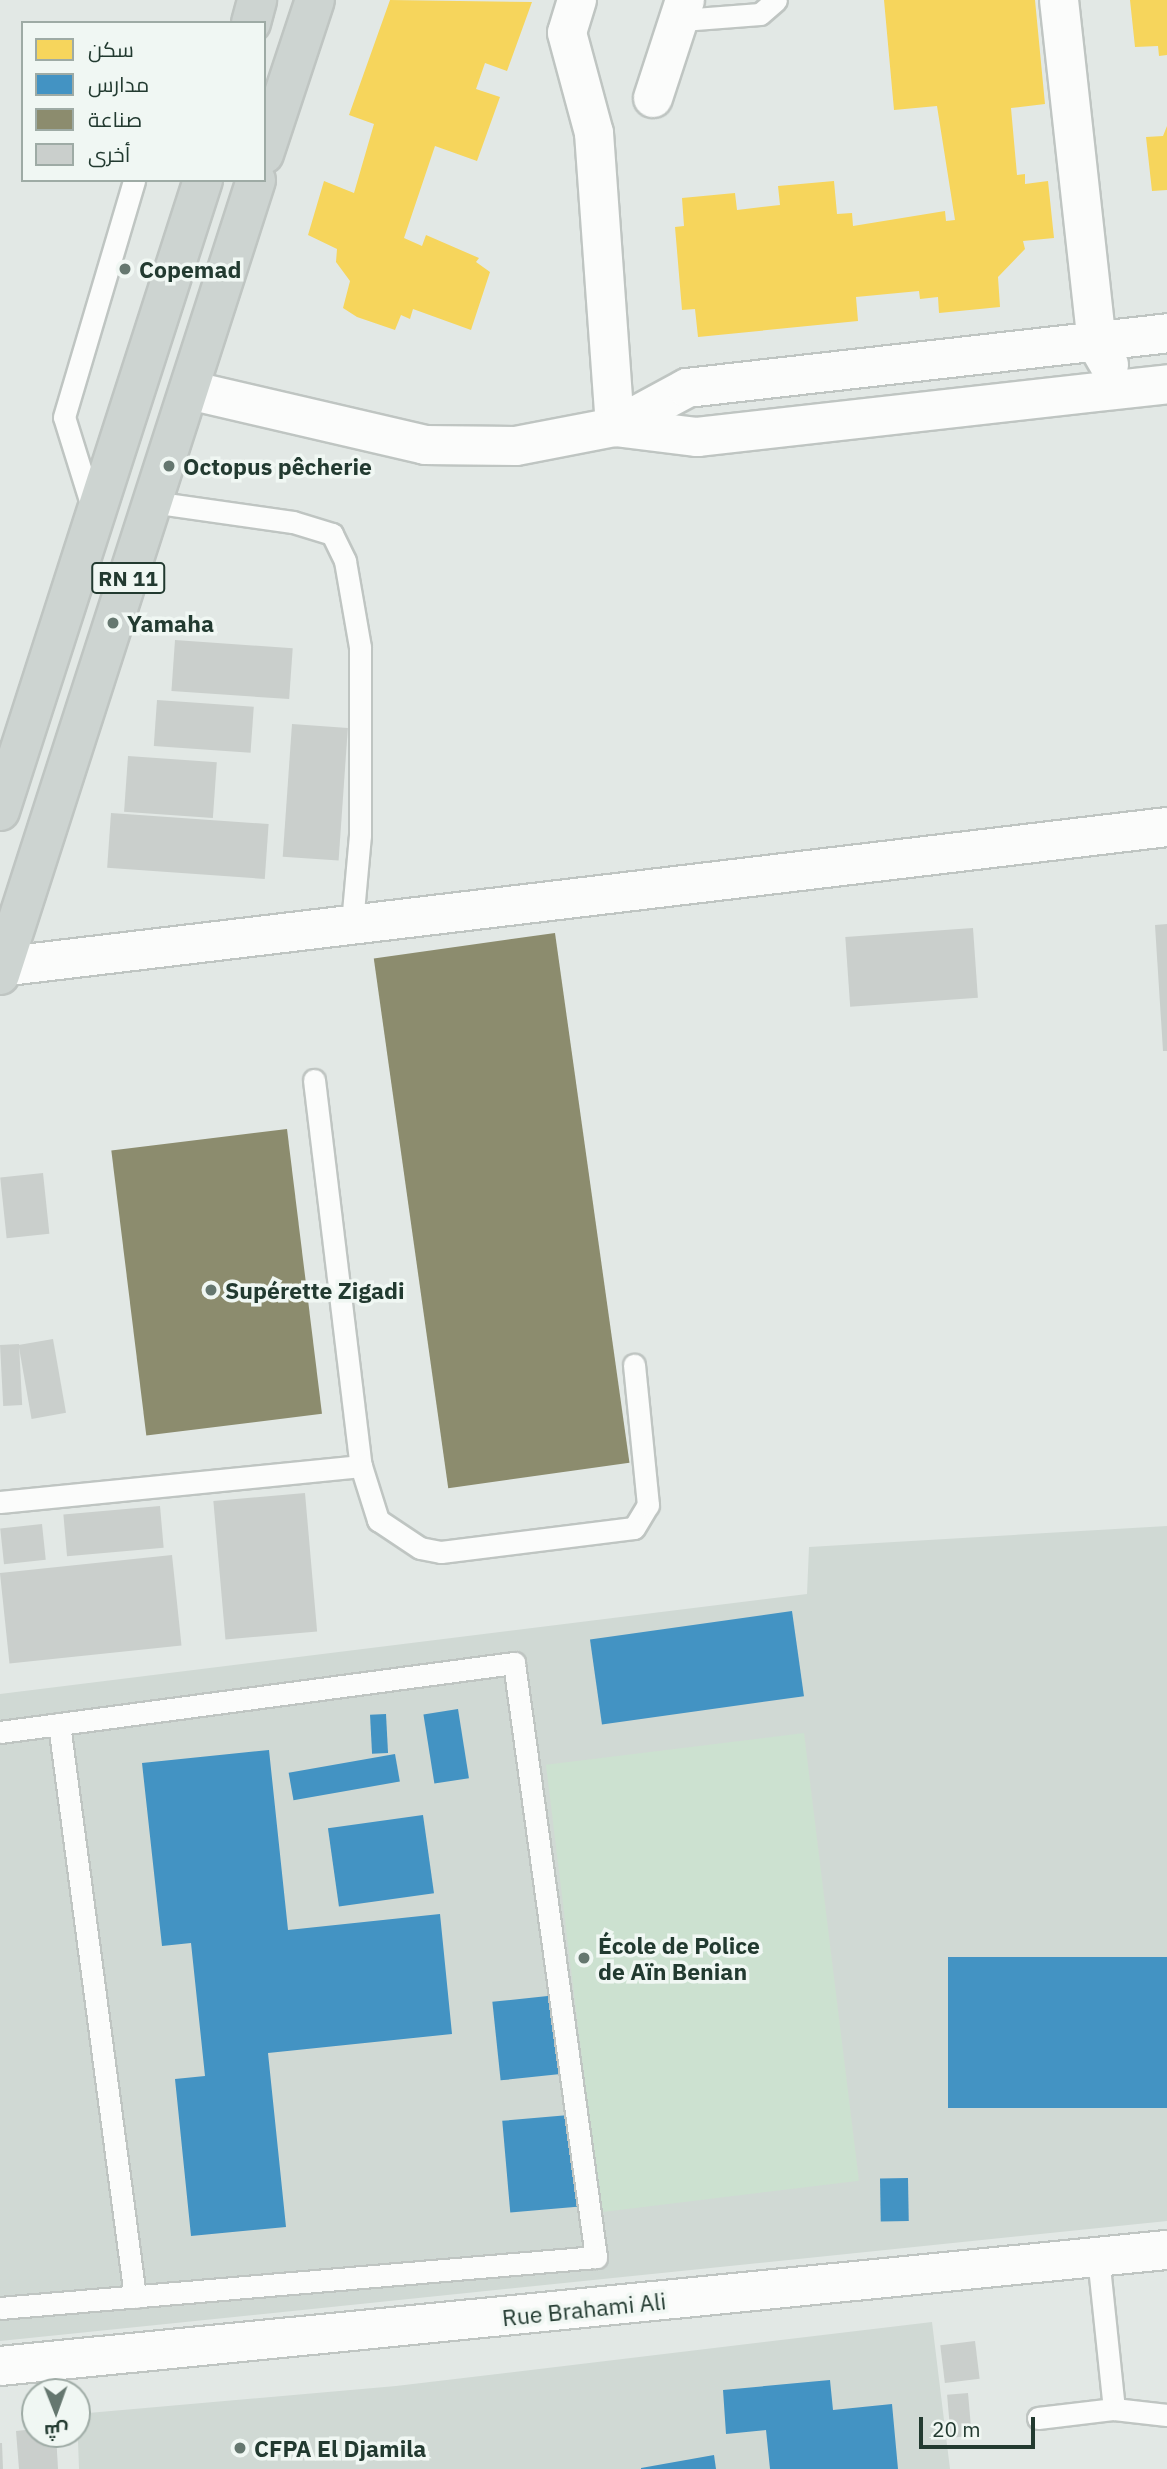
<!DOCTYPE html>
<html>
<head>
<meta charset="utf-8">
<style>
	body { margin:0 }
	#map { position:relative; width:1167px; height:2469px; overflow:hidden; background:#e2e8e5; font-family:"IBM Plex Sans",Cairo,sans-serif }
	div>[style] { position:absolute }
	.built>* { inset:0; background:#d0d9d4 }
	.green>* { inset:0; background:#cce1d0; transform-origin:0 0 }
	.homes>* { inset:0; background:#f6d55c }
	.schools>* { inset:0; background:#4393c3; transform-origin:0 0 }
	.industry>* { inset:0; background:#8c8c6e; transform-origin:0 0 }
	.building>* { inset:0; background:#cacfcc; transform-origin:0 0 }
	.roads { filter:drop-shadow(2px 0 #bfc5c2) drop-shadow(-2px 0 #bfc5c2) drop-shadow(0 2px #bfc5c2) drop-shadow(0 -2px #bfc5c2) }
	.service>* { height:21px; margin:-10.5px; padding:0 10.5px; transform-origin:10.5px; border-radius:10.5px; background:#fbfcfb }
	.minor>* { height:38px; margin:-19px; padding:0 19px; transform-origin:19px; border-radius:19px; background:#fbfcfb }
	.primary>* { height:38px; margin:-19px; padding:0 19px; transform-origin:19px; border-radius:19px; background:#cdd4d1 }
	.dots>* { width:19px; height:19px; translate:-50% -50%; box-sizing:border-box; border:4px solid #f0f7f3; border-radius:50% }
	span { translate:-50% -50%; white-space:nowrap; text-align:center; line-height:1.15; -webkit-text-stroke:7px #f0f7f3; paint-order:stroke }
	.shield-label span { padding:2px 5px; background:#f0f7f3; border:2px solid; border-radius:5px; -webkit-text-stroke-width:0 }
	.shield-label { font-size:21px; color:#223a30; font-weight:700 }
	.poi-label { font-size:23px; color:#223a30; font-weight:700 }
	.left { translate:0 -50%; text-align:left }
	.street-label { font-size:23px; color:#223a30 }
	.legend { position:absolute; left:21px; top:21px; width:245px; height:161px; box-sizing:border-box; background:#f0f7f3; border:2px solid #9eaba5; margin:0; padding:9px 12px; list-style:none; font-size:21px; color:#223a30 }
	.legend li { display:flex; align-items:center; gap:14px; height:35px }
	.legend b { width:35px; border:2px solid #9eaba5 }
	.north { position:absolute; left:21px; top:2378px; width:70px; height:70px; box-sizing:border-box; background:#f0f7f3; border:2px solid #9eaba5; border-radius:50%; rotate:179deg; font-size:19px; font-weight:700; line-height:28px; text-align:center; color:#223a30 }
	.north::after { content:''; display:block; margin:auto; width:24px; height:32px; background:#65776f; clip-path:polygon(50% 0,100% 100%,50% 72%,0 100%) }
	.scale { position:absolute; left:919px; top:2417px; width:116px; height:32px; box-sizing:border-box; border:4px solid #223a30; border-top:0; padding-left:9px; font-size:21px; line-height:24px; white-space:nowrap; color:#223a30; -webkit-text-stroke:5px #f0f7f3; paint-order:stroke }
</style>
</head>
<body>
<div id="map">
	<div class="built">
		<i style="clip-path:polygon(1167px 1526px,1167px 2221px,0 2341px,0 1694px,807px 1594px,809px 1547px)"></i>
		<i style="clip-path:polygon(932px 2322px,950px 2469px,79px 2469px,77px 2414px,396px 2386px)"></i>
	</div>
	<div class="green">
		<i style="left:804px;top:1733px;width:451px;height:260px;rotate:83deg"></i>
	</div>
	<div class="homes">
		<i style="clip-path:polygon(390px 0,532px 2px,507px 71px,485px 63px,476px 89px,500px 97px,477px 161px,435px 146px,404px 238px,422px 246px,426px 235px,479px 258px,476px 262px,490px 272px,471px 330px,413px 309px,410px 319px,401px 315px,395px 330px,357px 317px,343px 308px,350px 281px,336px 262px,337px 249px,308px 235px,324px 181px,354px 193px,374px 124px,349px 115px)"></i>
		<i style="clip-path:polygon(884px 0,1035px 0,1045px 104px,1011px 108px,1017px 175px,1025px 174px,1025px 184px,1048px 181px,1054px 238px,1023px 241px,1025px 249px,998px 277px,1000px 307px,939px 313px,938px 297px,920px 299px,919px 291px,856px 297px,858px 321px,698px 337px,695px 309px,682px 310px,675px 227px,684px 226px,682px 198px,735px 193px,737px 210px,780px 205px,778px 186px,834px 181px,837px 214px,852px 213px,853px 226px,945px 211px,946px 221px,955px 220px,937px 106px,894px 110px)"></i>
		<i style="clip-path:polygon(1130px 0,1167px 0,1167px 55px,1159px 56px,1158px 46px,1135px 47px)"></i>
		<i style="clip-path:polygon(1167px 126px,1167px 190px,1152px 191px,1146px 137px,1163px 136px)"></i>
	</div>
	<div class="schools">
		<i style="left:792px;top:1611px;width:86px;height:204px;rotate:82deg"></i>
		<i style="left:458px;top:1709px;width:70px;height:35px;rotate:81deg"></i>
		<i style="left:386px;top:1714px;width:39px;height:16px;rotate:87deg"></i>
		<i style="clip-path:polygon(269px 1750px,288px 1930px,440px 1914px,452px 2034px,268px 2053px,286px 2227px,191px 2236px,175px 2079px,205px 2076px,191px 1943px,162px 1946px,142px 1763px)"></i>
		<i style="left:395px;top:1754px;width:28px;height:108px;rotate:80deg"></i>
		<i style="left:423px;top:1815px;width:79px;height:96px;rotate:82deg"></i>
		<i style="left:1167px;top:1957px;width:151px;height:219px;rotate:90deg"></i>
		<i style="left:557px;top:1995px;width:79px;height:65px;rotate:84deg"></i>
		<i style="left:569px;top:2115px;width:92px;height:67px;rotate:85deg"></i>
		<i style="left:908px;top:2178px;width:43px;height:28px;rotate:89deg"></i>
		<i style="clip-path:polygon(830px 2380px,833px 2410px,892px 2404px,898px 2469px,770px 2469px,766px 2430px,726px 2434px,723px 2390px)"></i>
		<i style="clip-path:polygon(714px 2455px,716px 2469px,641px 2469px,641px 2468px)"></i>
	</div>
	<div class="industry">
		<i style="left:555px;top:933px;width:535px;height:183px;rotate:82deg"></i>
		<i style="left:287px;top:1129px;width:287px;height:177px;rotate:83deg"></i>
	</div>
	<div class="building">
		<i style="left:175px;top:640px;width:118px;height:51px;rotate:4deg"></i>
		<i style="left:157px;top:700px;width:97px;height:46px;rotate:4deg"></i>
		<i style="left:292px;top:724px;width:56px;height:133px;rotate:4deg"></i>
		<i style="left:128px;top:756px;width:89px;height:56px;rotate:4deg"></i>
		<i style="left:111px;top:813px;width:158px;height:55px;rotate:4deg"></i>
		<i style="clip-path:polygon(1167px 924px,1167px 1051px,1163px 1051px,1155px 925px)"></i>
		<i style="left:973px;top:928px;width:70px;height:128px;rotate:86deg"></i>
		<i style="left:43px;top:1173px;width:61px;height:43px;rotate:84deg"></i>
		<i style="left:53px;top:1339px;width:75px;height:35px;rotate:80deg"></i>
		<i style="left:19px;top:1344px;width:61px;height:19px;rotate:87deg"></i>
		<i style="left:305px;top:1493px;width:139px;height:92px;rotate:85deg"></i>
		<i style="left:160px;top:1506px;width:42px;height:97px;rotate:85deg"></i>
		<i style="left:42px;top:1524px;width:36px;height:42px;rotate:84deg"></i>
		<i style="left:172px;top:1555px;width:91px;height:173px;rotate:84deg"></i>
		<i style="left:975px;top:2341px;width:38px;height:35px;rotate:83deg"></i>
		<i style="left:968px;top:2393px;width:43px;height:21px;rotate:85deg"></i>
		<i style="clip-path:polygon(35px 2429px,56px 2434px,58px 2469px,19px 2469px,16px 2431px)"></i>
		<i style="clip-path:polygon(0 2443px,2px 2443px,3px 2469px,0 2469px)"></i>
	</div>
	<div class="roads">
		<div class="service">
			<i style="left:682px;top:20px;width:78px;rotate:-4.4deg"></i>
			<i style="left:760px;top:14px;width:21px;rotate:-41deg"></i>
			<i style="left:152px;top:502px;width:142px;rotate:8.1deg"></i>
			<i style="left:293px;top:522px;width:41px;rotate:17.1deg"></i>
			<i style="left:332px;top:534px;width:30px;rotate:64deg"></i>
			<i style="left:345px;top:561px;width:87px;rotate:80.1deg"></i>
			<i style="left:360px;top:647px;width:188px;rotate:90deg"></i>
			<i style="left:360px;top:835px;width:88px;rotate:95.2deg"></i>
			<i style="left:93px;top:510px;width:97px;rotate:-107.3deg"></i>
			<i style="left:64px;top:417px;width:247px;rotate:-73.5deg"></i>
			<i style="left:314px;top:1080px;width:389px;rotate:83.1deg"></i>
			<i style="left:0;top:1502px;width:363px;rotate:-5.7deg"></i>
			<i style="left:361px;top:1466px;width:57px;rotate:72.5deg"></i>
			<i style="left:378px;top:1520px;width:50px;rotate:33.7deg"></i>
			<i style="left:420px;top:1548px;width:21px;rotate:11deg"></i>
			<i style="left:441px;top:1552px;width:194px;rotate:-7.1deg"></i>
			<i style="left:634px;top:1528px;width:27px;rotate:-59deg"></i>
			<i style="left:648px;top:1505px;width:141px;rotate:-95.7deg"></i>
			<i style="left:59px;top:1724px;width:578px;rotate:82.44deg"></i>
			<i style="left:0;top:1732px;width:519px;rotate:-7.65deg"></i>
			<i style="left:514px;top:1663px;width:600px;rotate:82.14deg"></i>
			<i style="left:596px;top:2257px;width:598px;rotate:175.11deg"></i>
			<i style="left:1098px;top:2257px;width:153px;rotate:84deg"></i>
			<i style="left:1038px;top:2418px;width:77px;rotate:-6.8deg"></i>
			<i style="left:1114px;top:2409px;width:53px;rotate:6.5deg"></i>
		</div>
		<div class="minor">
			<i style="left:577px;top:0;width:34px;rotate:107deg"></i>
			<i style="left:567px;top:33px;width:104px;rotate:74.9deg"></i>
			<i style="left:594px;top:133px;width:295px;rotate:85.9deg"></i>
			<i style="left:1059px;top:0;width:346px;rotate:83.7deg"></i>
			<i style="left:1097px;top:344px;width:24px;rotate:60deg"></i>
			<i style="left:653px;top:98px;width:103px;rotate:-71.9deg"></i>
			<i style="left:189px;top:390px;width:242px;rotate:13.1deg"></i>
			<i style="left:425px;top:445px;width:91px;rotate:0.6deg"></i>
			<i style="left:516px;top:446px;width:101px;rotate:-10.9deg"></i>
			<i style="left:615px;top:427px;width:82px;rotate:-28.4deg"></i>
			<i style="left:687px;top:388px;width:483px;rotate:-6.5deg"></i>
			<i style="left:615px;top:427px;width:83px;rotate:7deg"></i>
			<i style="left:697px;top:437px;width:473px;rotate:-6.4deg"></i>
			<i style="left:0;top:967px;width:1175px;rotate:-6.84deg"></i>
			<i style="left:0;top:2366px;width:1173px;rotate:-5.68deg"></i>
		</div>
		<div class="primary">
			<i style="left:251px;top:23px;width:24px;rotate:-75deg"></i>
			<i style="left:264px;top:154px;width:162px;rotate:-71.7deg"></i>
			<i style="left:0;top:811px;width:663px;rotate:-72.17deg"></i>
			<i style="left:0;top:975px;width:835px;rotate:-72.15deg"></i>
		</div>
	</div>
	<div class="dots">
		<i style="left:125px;top:269px;background:#65776f"></i>
		<i style="left:169px;top:466px;background:#65776f"></i>
		<i style="left:113px;top:623px;background:#65776f"></i>
		<i style="left:211px;top:1290px;background:#65776f"></i>
		<i style="left:584px;top:1958px;background:#65776f"></i>
		<i style="left:240px;top:2448px;background:#65776f"></i>
	</div>
	<div class="shield-label">
		<span style="left:128px;top:578px">RN 11</span>
	</div>
	<div class="poi-label">
		<span class="left" style="left:139px;top:269px">Copemad</span>
		<span class="left" style="left:183px;top:466px">Octopus pêcherie</span>
		<span class="left" style="left:127px;top:623px">Yamaha</span>
		<span class="left" style="left:225px;top:1290px">Supérette Zigadi</span>
		<span class="left" style="left:598px;top:1958px">École de Police<br>de Aïn Benian</span>
		<span class="left" style="left:254px;top:2448px">CFPA El Djamila</span>
	</div>
	<div class="street-label">
		<span style="left:584px;top:2309px;rotate:-6deg">Rue Brahami Ali</span>
	</div>
	<ul class="legend">
	<li><b style="height:19px;background:#f6d55c"></b>سكن</li>
	<li><b style="height:19px;background:#4393c3"></b>مدارس</li>
	<li><b style="height:19px;background:#8c8c6e"></b>صناعة</li>
	<li><b style="height:19px;background:#cacfcc"></b>أخرى</li>
	</ul>
	<div class="north">ش</div>
	<div class="scale">20 m</div>
</div>
</body>
</html>
